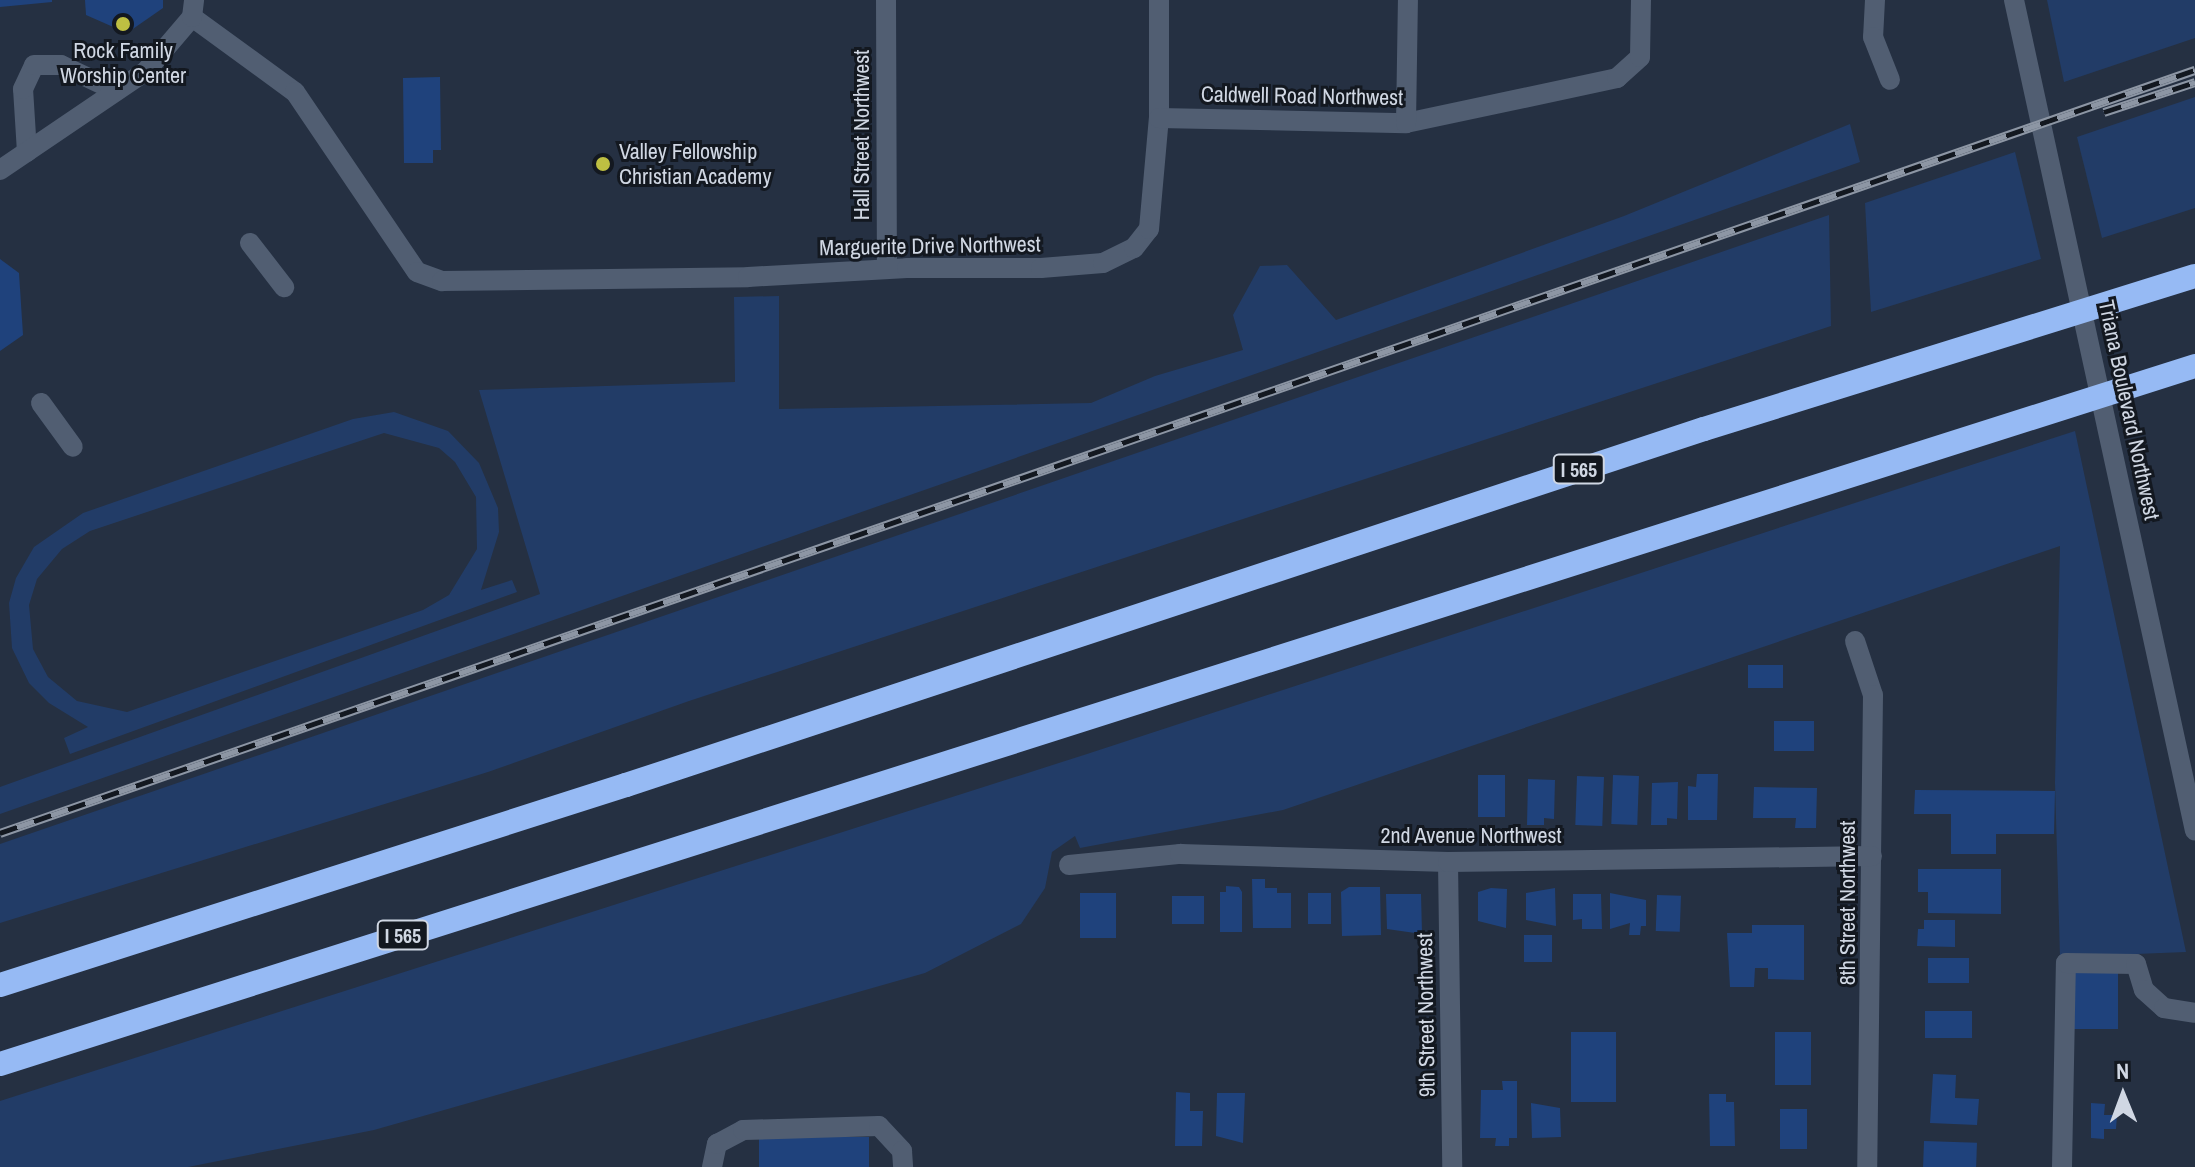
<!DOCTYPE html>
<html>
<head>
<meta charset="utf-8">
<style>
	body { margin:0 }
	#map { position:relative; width:2195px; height:1167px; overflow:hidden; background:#253042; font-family:"Archivo Narrow",sans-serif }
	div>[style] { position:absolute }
	.green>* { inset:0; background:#223c67 }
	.building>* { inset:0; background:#1f427c; transform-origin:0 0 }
	.minor>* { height:20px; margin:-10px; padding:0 10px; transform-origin:10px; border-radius:10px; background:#515e72 }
	.highway>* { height:24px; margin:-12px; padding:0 12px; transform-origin:12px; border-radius:12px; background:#96baf4 }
	.rail>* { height:9px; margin-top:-4.5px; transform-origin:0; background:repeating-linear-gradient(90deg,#131820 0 18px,#8d96a4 0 36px); box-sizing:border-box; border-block:2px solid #8d96a4 }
	.dots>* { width:22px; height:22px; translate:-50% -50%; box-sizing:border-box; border:4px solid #131820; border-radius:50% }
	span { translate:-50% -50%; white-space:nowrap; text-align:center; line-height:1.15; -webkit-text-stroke:6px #131820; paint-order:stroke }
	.shield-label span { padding:2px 6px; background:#131820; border:2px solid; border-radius:6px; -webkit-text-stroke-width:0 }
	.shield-label { font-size:20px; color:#d0d7e3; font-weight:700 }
	.poi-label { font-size:22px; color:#d0d7e3 }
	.left { translate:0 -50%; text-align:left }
	.street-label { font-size:22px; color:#d0d7e3 }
	.north { position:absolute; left:2083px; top:1055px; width:80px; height:80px; -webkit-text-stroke:6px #131820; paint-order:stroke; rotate:359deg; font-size:22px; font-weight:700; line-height:32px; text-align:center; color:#d0d7e3 }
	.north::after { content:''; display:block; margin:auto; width:28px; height:36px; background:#d0d7e3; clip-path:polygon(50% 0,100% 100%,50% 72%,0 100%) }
</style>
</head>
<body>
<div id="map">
	<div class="green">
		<i style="clip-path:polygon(2047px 0,2195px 0,2195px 38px,2064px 82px)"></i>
		<i style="clip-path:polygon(2195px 97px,2195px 208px,2102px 238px,2077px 137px)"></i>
		<i style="clip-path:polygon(1850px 124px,1860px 162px,0 814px,0 787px,540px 594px,479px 390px,735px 382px,734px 297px,779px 296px,779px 409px,1091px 403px,1155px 376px,1243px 350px,1233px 315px,1260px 266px,1287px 265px,1336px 320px,1624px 216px)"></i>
		<i style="clip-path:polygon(2015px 152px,2041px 259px,1871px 312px,1865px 203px)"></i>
		<i style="clip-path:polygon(1829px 215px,1831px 326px,689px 701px,488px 772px,0 923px,0 844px)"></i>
		<i style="clip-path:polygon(evenodd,394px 412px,448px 431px,479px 463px,498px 508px,499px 532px,481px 590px,512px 580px,517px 592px,70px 754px,64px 738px,88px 727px,49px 703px,29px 683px,12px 648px,9px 603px,16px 578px,34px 547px,83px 513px,353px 419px,394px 412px,384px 433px,439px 448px,455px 462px,476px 497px,477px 549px,449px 595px,423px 610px,127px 712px,77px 701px,48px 677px,33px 649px,29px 605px,37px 579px,62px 549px,90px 531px,384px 433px)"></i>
		<i style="clip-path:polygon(2075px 431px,2186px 952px,2060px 957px,2055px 783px,2060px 546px,1283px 810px,1080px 848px,1075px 836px,1052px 852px,1045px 888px,1021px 924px,925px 973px,374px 1130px,188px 1167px,0 1167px,0 1101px,1087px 754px)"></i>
	</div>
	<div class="building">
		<i style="clip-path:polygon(0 0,52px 0,52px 2px,0 7px)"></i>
		<i style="clip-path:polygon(85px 0,163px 0,163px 8px,127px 33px,86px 15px)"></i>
		<i style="clip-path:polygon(440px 77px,441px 150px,433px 150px,433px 163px,404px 163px,403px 78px)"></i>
		<i style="clip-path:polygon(0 259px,19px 273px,23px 335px,0 351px)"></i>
		<i style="left:1748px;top:665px;width:35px;height:23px"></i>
		<i style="left:1814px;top:721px;width:30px;height:40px;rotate:90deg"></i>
		<i style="clip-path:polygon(1697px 774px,1718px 774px,1717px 820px,1688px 820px,1688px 786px,1696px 787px)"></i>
		<i style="left:1478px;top:775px;width:27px;height:42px"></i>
		<i style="left:1613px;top:775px;width:26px;height:49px;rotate:2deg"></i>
		<i style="left:1577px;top:776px;width:27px;height:49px;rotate:2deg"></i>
		<i style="clip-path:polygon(1528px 779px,1555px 780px,1554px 819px,1544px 818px,1544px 825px,1527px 825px)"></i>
		<i style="clip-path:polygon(1678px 782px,1677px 819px,1667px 818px,1667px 825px,1651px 825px,1652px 783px)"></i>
		<i style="clip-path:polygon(1754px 787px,1817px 788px,1816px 828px,1795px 828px,1796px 818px,1753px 818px)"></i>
		<i style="clip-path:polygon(1915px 790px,2055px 791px,2054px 834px,1996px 834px,1996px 854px,1951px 854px,1951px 814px,1914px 814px)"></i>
		<i style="clip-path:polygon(1918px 869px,2001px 869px,2001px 914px,1928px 913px,1928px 892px,1918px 892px)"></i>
		<i style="clip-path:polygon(1252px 879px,1265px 879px,1265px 888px,1277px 888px,1277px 893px,1291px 893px,1291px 928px,1253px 928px)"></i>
		<i style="clip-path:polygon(1226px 886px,1239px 887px,1242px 892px,1242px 932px,1220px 932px,1220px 892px,1226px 892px)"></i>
		<i style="clip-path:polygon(1349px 887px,1380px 887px,1381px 935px,1342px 936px,1341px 892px)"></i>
		<i style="clip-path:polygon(1491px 888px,1507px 889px,1506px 928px,1478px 921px,1478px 892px)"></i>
		<i style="clip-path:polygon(1555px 888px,1556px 926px,1526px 920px,1526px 893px)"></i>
		<i style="left:1080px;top:893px;width:36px;height:45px"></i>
		<i style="left:1308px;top:893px;width:23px;height:31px"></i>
		<i style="clip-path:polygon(1610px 893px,1646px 900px,1646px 926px,1641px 926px,1640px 935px,1629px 935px,1630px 923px,1610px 929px)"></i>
		<i style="clip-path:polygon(1386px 894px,1421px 894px,1422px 934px,1387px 929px)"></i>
		<i style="clip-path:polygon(1573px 894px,1601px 894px,1602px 929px,1582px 929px,1582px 919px,1573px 920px)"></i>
		<i style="left:1657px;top:895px;width:24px;height:36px;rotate:2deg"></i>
		<i style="left:1172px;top:896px;width:32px;height:28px"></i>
		<i style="clip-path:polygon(1924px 920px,1955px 920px,1955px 947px,1917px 946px,1918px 929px,1924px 929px)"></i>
		<i style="clip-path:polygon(1752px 925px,1804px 925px,1804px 980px,1768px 979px,1768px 968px,1755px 968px,1754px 987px,1730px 987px,1727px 933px,1752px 933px)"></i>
		<i style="left:1552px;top:935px;width:27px;height:28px;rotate:90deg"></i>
		<i style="left:1928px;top:958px;width:41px;height:25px"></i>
		<i style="left:2074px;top:968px;width:44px;height:61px"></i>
		<i style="left:1925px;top:1011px;width:47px;height:27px"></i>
		<i style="left:1571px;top:1032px;width:45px;height:70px"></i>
		<i style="left:1811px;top:1032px;width:53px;height:36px;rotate:90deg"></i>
		<i style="clip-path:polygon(1933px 1074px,1956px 1075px,1955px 1098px,1979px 1099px,1977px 1125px,1930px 1123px)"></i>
		<i style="clip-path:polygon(1502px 1081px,1517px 1081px,1517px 1138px,1509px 1138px,1509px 1146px,1495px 1146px,1496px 1138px,1480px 1138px,1481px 1090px,1503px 1090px)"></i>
		<i style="clip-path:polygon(1176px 1092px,1190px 1093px,1190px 1111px,1203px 1111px,1202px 1146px,1175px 1146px)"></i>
		<i style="clip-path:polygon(1217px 1093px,1245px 1093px,1243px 1143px,1216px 1136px)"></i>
		<i style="clip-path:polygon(1709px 1094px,1726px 1094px,1726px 1102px,1734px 1102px,1735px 1146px,1710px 1146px)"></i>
		<i style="clip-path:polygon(1531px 1103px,1560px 1108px,1561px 1137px,1532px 1138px)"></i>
		<i style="clip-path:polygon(2091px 1103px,2105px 1104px,2104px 1115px,2117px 1115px,2116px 1129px,2104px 1129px,2104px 1139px,2091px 1138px)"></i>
		<i style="left:1780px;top:1109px;width:27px;height:40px"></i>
		<i style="left:869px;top:1137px;width:30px;height:110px;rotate:90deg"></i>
		<i style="left:1924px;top:1141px;width:53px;height:26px;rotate:2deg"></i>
	</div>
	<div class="minor">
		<i style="left:886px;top:0;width:269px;rotate:89.8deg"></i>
		<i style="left:1875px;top:0;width:37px;rotate:93deg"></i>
		<i style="left:1873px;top:37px;width:46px;rotate:68.4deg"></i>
		<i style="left:2014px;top:0;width:850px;rotate:77.71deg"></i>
		<i style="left:192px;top:17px;width:127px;rotate:36.1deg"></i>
		<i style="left:295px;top:92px;width:217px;rotate:55.9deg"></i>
		<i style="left:417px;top:272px;width:27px;rotate:20deg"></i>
		<i style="left:442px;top:281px;width:306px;rotate:-0.7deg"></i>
		<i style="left:748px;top:277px;width:159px;rotate:-3.2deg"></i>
		<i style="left:907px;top:268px;width:134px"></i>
		<i style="left:1041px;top:268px;width:62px;rotate:-4.6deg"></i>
		<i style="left:1103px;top:263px;width:34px;rotate:-26deg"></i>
		<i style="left:1134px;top:248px;width:24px;rotate:-52deg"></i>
		<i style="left:1149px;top:229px;width:111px;rotate:-84.9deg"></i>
		<i style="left:1159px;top:118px;width:118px;rotate:-90deg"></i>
		<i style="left:1159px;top:118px;width:247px;rotate:1.2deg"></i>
		<i style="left:1406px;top:123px;width:216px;rotate:-12deg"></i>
		<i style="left:1617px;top:78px;width:31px;rotate:-42deg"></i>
		<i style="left:1640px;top:57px;width:57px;rotate:-89deg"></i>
		<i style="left:1406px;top:123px;width:123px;rotate:-89.1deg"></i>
		<i style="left:27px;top:152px;width:63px;rotate:-93.6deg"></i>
		<i style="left:23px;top:89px;width:26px;rotate:-65deg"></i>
		<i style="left:34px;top:65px;width:27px"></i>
		<i style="left:61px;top:65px;width:61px;rotate:25.3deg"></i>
		<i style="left:0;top:170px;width:176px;rotate:-34.1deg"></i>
		<i style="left:146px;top:71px;width:71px;rotate:-49.6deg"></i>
		<i style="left:192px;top:17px;width:17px;rotate:-83deg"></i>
		<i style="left:250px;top:243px;width:56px;rotate:52.3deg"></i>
		<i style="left:41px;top:403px;width:54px;rotate:54deg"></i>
		<i style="left:1855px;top:641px;width:57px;rotate:71.6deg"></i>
		<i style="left:1873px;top:695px;width:472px;rotate:90.7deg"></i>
		<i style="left:1448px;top:862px;width:305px;rotate:89.2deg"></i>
		<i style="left:1069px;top:865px;width:112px;rotate:-5.7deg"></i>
		<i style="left:1180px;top:854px;width:268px;rotate:1.7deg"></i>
		<i style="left:1448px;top:862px;width:424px;rotate:-0.8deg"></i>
		<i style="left:712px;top:1167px;width:24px;rotate:-78deg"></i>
		<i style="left:717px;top:1144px;width:30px;rotate:-28deg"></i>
		<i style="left:743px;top:1130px;width:136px;rotate:-1.7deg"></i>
		<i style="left:879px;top:1126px;width:34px;rotate:47deg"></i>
		<i style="left:902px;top:1151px;width:16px;rotate:86deg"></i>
		<i style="left:2062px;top:1167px;width:204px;rotate:-88.9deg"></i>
		<i style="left:2066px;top:963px;width:70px;rotate:0.8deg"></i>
		<i style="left:2136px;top:964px;width:27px;rotate:73deg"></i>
		<i style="left:2144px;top:990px;width:27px;rotate:42deg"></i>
		<i style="left:2164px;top:1008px;width:31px;rotate:9deg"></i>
	</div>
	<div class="highway">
		<i style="left:0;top:985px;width:657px;rotate:-17.72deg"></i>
		<i style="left:626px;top:785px;width:1135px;rotate:-18.28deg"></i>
		<i style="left:1704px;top:429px;width:514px;rotate:-17.31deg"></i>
		<i style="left:0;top:1064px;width:2303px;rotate:-17.64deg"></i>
	</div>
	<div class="rail">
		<i style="left:2104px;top:112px;width:96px;rotate:-18.2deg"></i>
		<i style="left:0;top:833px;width:2324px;rotate:-19.17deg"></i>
	</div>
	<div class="dots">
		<i style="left:123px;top:24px;background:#bebf42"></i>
		<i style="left:603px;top:164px;background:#bebf42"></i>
	</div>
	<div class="shield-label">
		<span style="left:1579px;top:469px">I 565</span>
		<span style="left:403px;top:935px">I 565</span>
	</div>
	<div class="poi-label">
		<span style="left:123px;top:63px">Rock Family<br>Worship Center</span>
		<span class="left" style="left:619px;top:164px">Valley Fellowship<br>Christian Academy</span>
	</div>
	<div class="street-label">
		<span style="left:1302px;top:96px;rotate:1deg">Caldwell Road Northwest</span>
		<span style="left:862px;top:135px;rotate:-90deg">Hall Street Northwest</span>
		<span style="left:930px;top:246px;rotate:-1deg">Marguerite Drive Northwest</span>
		<span style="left:2129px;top:410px;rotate:78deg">Triana Boulevard Northwest</span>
		<span style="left:1471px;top:836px">2nd Avenue Northwest</span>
		<span style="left:1848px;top:903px;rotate:-90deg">8th Street Northwest</span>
		<span style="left:1426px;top:1015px;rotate:-91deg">9th Street Northwest</span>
	</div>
	<div class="north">N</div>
</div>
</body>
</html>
